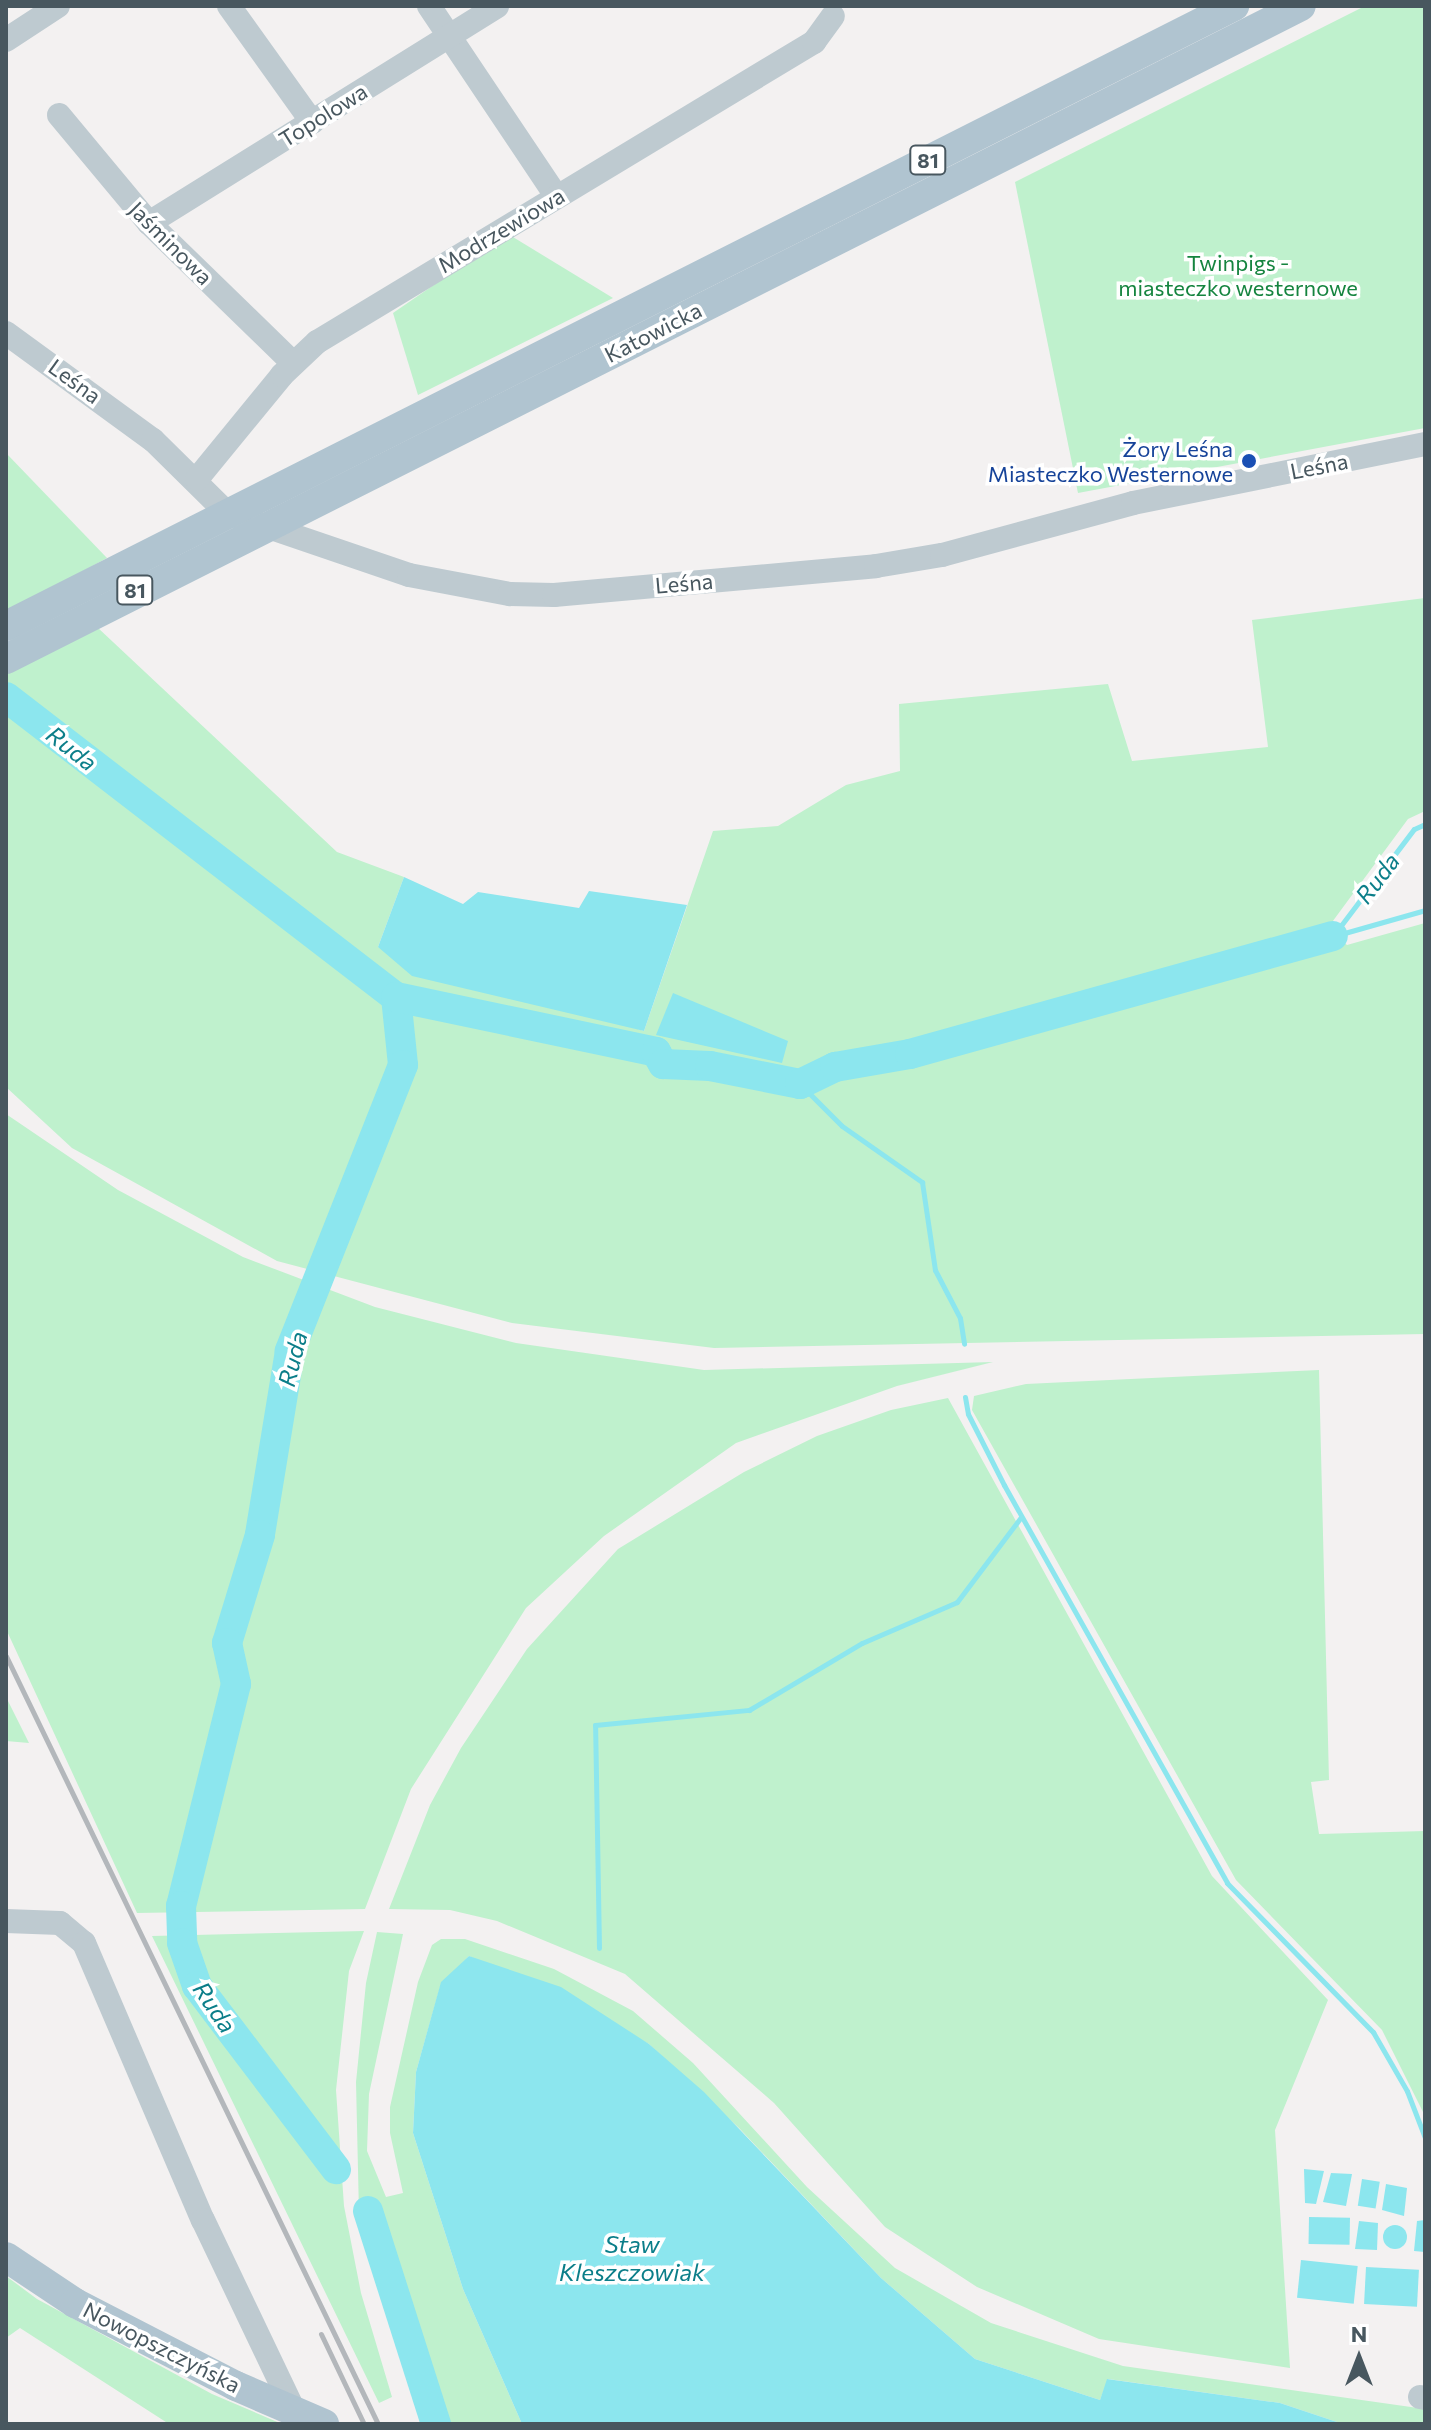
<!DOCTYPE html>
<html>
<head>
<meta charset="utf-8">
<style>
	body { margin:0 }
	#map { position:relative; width:1431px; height:2430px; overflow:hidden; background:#f3f1f1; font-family:Commissioner,sans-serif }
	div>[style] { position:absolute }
	.green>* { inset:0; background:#bff1cd }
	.water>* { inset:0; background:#8ce6ee; transform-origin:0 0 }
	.round { border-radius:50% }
	.stream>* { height:5px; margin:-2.5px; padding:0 2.5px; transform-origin:2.5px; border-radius:2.5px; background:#8ce6ee }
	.river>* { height:30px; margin:-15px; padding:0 15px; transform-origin:15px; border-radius:15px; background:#8ce6ee }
	.minor>* { height:24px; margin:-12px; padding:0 12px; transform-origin:12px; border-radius:12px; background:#becad0 }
	.major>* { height:30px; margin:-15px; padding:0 15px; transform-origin:15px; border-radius:15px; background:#b0c4d0 }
	.rail>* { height:5px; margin:-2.5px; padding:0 2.5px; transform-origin:2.5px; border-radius:2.5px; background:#b3b7bb }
	.major-bridge>* { height:30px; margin:-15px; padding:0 15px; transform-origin:15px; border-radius:15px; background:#b0c4d0 }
	.dots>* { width:22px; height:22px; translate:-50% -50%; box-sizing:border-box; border:4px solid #fff; border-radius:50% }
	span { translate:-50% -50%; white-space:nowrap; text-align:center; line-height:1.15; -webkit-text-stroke:7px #fff; paint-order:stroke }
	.shield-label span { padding:2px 6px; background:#fff; border:2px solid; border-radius:6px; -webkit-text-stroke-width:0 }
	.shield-label { font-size:20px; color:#48575f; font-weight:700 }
	.street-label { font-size:22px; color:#48575f }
	.park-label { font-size:22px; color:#15843f }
	.transit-label { font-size:22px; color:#164399 }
	.right { translate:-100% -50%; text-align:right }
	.water-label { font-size:24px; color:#0b7e89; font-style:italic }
	.frame { position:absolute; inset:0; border:8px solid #48575f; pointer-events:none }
	.north { position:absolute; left:1319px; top:2318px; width:80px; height:80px; -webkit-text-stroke:6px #fff; paint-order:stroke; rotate:0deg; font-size:22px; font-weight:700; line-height:32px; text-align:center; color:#48575f }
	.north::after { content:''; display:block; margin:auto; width:28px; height:36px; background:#48575f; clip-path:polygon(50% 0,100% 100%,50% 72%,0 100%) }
</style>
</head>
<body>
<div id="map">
	<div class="green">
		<i style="clip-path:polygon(1365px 6px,1425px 6px,1425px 428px,1078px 493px,1015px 182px)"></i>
		<i style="clip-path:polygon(508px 234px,613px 298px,418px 395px,393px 313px)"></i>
		<i style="clip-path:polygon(6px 453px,107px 558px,6px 613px)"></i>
		<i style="clip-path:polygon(1425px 598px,1425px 811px,1408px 819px,1327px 929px,1347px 945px,1425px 923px,1425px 1334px,714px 1348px,512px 1323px,277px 1261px,72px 1148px,6px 1087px,6px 674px,70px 636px,97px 627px,337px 852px,404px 877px,378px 947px,644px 1031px,713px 831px,778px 826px,846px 785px,900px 771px,899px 704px,1108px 684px,1132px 761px,1268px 747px,1252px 620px)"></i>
		<i style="clip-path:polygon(6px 1114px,118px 1190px,243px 1257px,375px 1307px,516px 1343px,704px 1370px,993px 1362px,897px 1386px,736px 1443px,604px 1536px,526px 1608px,411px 1789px,365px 1909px,137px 1913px,6px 1629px)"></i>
		<i style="clip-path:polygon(1319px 1370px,1329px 1780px,1311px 1782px,1319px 1834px,1425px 1831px,1425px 2116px,1382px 2030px,1236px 1880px,972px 1410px,974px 1396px,1026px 1384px)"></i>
		<i style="clip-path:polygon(948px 1398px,1212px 1876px,1328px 2000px,1275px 2130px,1290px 2368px,1099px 2339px,977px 2287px,885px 2227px,774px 2103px,625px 1974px,497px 1921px,450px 1910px,389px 1909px,430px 1805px,461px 1748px,527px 1649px,618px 1549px,744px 1472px,817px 1436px,891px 1410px)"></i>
		<i style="clip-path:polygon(6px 1697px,29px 1743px,6px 1741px)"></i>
		<i style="clip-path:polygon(364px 1931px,349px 1971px,336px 2090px,344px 2206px,361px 2293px,392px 2397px,379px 2403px,152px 1936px)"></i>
		<i style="clip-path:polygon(377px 1932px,403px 1934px,369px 2094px,367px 2151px,386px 2197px,403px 2193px,390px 2133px,390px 2107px,418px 1982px,432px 1945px,441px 1939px,465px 1939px,554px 1969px,633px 2011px,693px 2063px,807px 2187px,895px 2268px,991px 2323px,1123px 2366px,1425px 2409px,1425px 2424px,1343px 2424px,1280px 2403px,1108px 2379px,1100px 2400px,975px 2359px,881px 2278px,739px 2128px,649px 2044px,469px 1956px,440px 1987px,416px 2072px,413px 2133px,463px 2289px,522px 2424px,421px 2424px,359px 2214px,356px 2082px,366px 1983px)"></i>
		<i style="clip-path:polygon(6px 2276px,37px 2299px,212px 2394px,282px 2424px,169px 2424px,20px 2328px,6px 2338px)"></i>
	</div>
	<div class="water">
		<i style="clip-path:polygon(404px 877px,463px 904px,478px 892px,579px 908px,589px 891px,687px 905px,644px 1031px,412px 976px,378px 947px)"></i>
		<i style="clip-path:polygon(673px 993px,788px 1041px,782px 1063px,656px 1035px)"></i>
		<i style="clip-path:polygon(469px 1956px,561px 1987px,649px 2044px,704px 2092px,881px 2278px,975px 2359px,1100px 2400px,1107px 2379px,1280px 2403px,1343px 2424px,522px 2424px,463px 2289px,413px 2133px,416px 2072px,441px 1982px)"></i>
		<i style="clip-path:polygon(1304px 2169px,1324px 2171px,1316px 2204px,1305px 2203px)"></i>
		<i style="clip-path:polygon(1331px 2173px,1352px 2174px,1346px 2206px,1323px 2202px)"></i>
		<i style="left:1362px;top:2179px;width:18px;height:27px;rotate:9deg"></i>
		<i style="clip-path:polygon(1386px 2184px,1407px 2188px,1404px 2216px,1382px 2210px)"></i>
		<i style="left:1309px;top:2217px;width:41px;height:27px;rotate:1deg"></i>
		<i style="clip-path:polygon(1425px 2220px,1425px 2252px,1414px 2251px,1417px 2221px)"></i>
		<i style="clip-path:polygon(1359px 2221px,1378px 2223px,1377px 2250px,1355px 2249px)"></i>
		<i class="round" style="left:1383px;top:2225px;width:24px;height:24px"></i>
		<i style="left:1301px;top:2260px;width:57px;height:38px;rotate:6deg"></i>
		<i style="left:1366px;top:2267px;width:53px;height:37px;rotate:3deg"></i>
	</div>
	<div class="stream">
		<i style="left:1333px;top:936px;width:134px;rotate:-52.9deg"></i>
		<i style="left:1414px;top:829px;width:12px;rotate:-24deg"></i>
		<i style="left:1334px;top:936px;width:95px;rotate:-15.9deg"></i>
		<i style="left:800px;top:1084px;width:59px;rotate:45deg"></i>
		<i style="left:842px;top:1126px;width:98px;rotate:35deg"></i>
		<i style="left:922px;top:1182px;width:89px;rotate:81.6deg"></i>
		<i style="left:935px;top:1270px;width:54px;rotate:62.5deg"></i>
		<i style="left:960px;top:1318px;width:26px;rotate:81deg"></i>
		<i style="left:965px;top:1397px;width:17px;rotate:80deg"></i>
		<i style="left:968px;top:1414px;width:80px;rotate:63.1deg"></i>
		<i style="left:1004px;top:1485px;width:456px;rotate:60.7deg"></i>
		<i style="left:1227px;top:1883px;width:209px;rotate:45.6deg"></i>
		<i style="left:1373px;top:2032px;width:68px;rotate:60deg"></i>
		<i style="left:1407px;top:2091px;width:50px;rotate:69deg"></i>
		<i style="left:599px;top:1948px;width:223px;rotate:-91deg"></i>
		<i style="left:595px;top:1725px;width:155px;rotate:-5.6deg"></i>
		<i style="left:749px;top:1710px;width:131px;rotate:-30.7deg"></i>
		<i style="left:862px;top:1643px;width:103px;rotate:-23.3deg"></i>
		<i style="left:957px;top:1602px;width:106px;rotate:-53deg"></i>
	</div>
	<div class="river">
		<i style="left:6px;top:697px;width:492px;rotate:37.6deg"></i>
		<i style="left:396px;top:997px;width:68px;rotate:84.1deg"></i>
		<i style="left:403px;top:1065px;width:308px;rotate:111.6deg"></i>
		<i style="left:290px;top:1351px;width:186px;rotate:99.3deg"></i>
		<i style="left:260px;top:1535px;width:113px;rotate:107deg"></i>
		<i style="left:227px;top:1643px;width:42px;rotate:77.6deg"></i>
		<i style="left:236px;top:1684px;width:229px;rotate:103.9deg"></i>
		<i style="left:181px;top:1906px;width:37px;rotate:88deg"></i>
		<i style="left:182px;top:1943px;width:46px;rotate:70.8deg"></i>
		<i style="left:197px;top:1986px;width:230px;rotate:52.8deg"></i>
		<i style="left:396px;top:997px;width:266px;rotate:11.9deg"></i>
		<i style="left:656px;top:1052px;width:14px;rotate:60deg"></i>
		<i style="left:663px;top:1064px;width:47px;rotate:2.4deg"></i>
		<i style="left:710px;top:1066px;width:92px;rotate:11.3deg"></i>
		<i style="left:800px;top:1084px;width:39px;rotate:-26deg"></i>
		<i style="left:835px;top:1067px;width:76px;rotate:-9.8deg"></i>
		<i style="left:910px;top:1054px;width:439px;rotate:-15.6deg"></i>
		<i style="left:368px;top:2211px;width:224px;rotate:72.3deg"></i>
	</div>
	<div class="minor">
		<i style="left:229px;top:6px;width:143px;rotate:54.4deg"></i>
		<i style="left:429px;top:6px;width:229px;rotate:56.2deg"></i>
		<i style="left:6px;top:40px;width:62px;rotate:-33.2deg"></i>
		<i style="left:59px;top:115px;width:141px;rotate:50.2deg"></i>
		<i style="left:149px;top:223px;width:201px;rotate:44.2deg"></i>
		<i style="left:149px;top:223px;width:410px;rotate:-31.9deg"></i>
		<i style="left:6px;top:333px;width:182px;rotate:36.1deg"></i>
		<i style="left:153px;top:440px;width:104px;rotate:44.6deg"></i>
		<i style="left:227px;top:513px;width:192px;rotate:18.8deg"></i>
		<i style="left:409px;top:575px;width:103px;rotate:10.7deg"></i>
		<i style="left:510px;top:594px;width:44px;rotate:1.3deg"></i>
		<i style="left:554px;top:595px;width:323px;rotate:-5.1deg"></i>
		<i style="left:876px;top:566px;width:67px;rotate:-9.5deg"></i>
		<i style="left:942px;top:555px;width:198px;rotate:-15.2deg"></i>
		<i style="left:1133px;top:503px;width:298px;rotate:-11.4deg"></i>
		<i style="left:197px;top:479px;width:134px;rotate:-50.7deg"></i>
		<i style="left:282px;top:375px;width:48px;rotate:-43.3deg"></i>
		<i style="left:317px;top:342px;width:581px;rotate:-31.12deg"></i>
		<i style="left:814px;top:42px;width:32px;rotate:-54deg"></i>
		<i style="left:6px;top:1921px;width:54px;rotate:2.1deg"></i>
		<i style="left:60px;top:1923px;width:31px;rotate:40deg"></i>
		<i style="left:84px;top:1943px;width:301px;rotate:66.8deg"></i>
		<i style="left:203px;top:2220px;width:218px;rotate:64.5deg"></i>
		<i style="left:1420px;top:2397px;width:5px;rotate:11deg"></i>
	</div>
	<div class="major">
		<i style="left:6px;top:626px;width:1376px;rotate:-26.79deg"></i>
		<i style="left:6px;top:659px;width:1450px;rotate:-26.76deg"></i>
		<i style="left:6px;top:2257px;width:83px;rotate:33.7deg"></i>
		<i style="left:75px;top:2303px;width:181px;rotate:27.3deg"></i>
	</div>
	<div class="rail">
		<i style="left:6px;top:1656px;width:853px;rotate:64.16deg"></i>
		<i style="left:321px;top:2334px;width:100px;rotate:64.5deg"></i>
	</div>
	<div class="major-bridge">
		<i style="left:236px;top:2386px;width:96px;rotate:23.4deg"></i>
	</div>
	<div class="dots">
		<i style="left:1249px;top:461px;background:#1a4fb4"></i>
	</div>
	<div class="shield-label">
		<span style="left:928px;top:160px">81</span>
		<span style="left:135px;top:590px">81</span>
	</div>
	<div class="street-label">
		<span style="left:323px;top:115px;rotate:-32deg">Topolowa</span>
		<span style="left:501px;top:230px;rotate:-31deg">Modrzewiowa</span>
		<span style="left:171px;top:243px;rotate:45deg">Jaśminowa</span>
		<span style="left:653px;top:332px;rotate:-27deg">Katowicka</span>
		<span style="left:75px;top:381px;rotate:36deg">Leśna</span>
		<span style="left:1319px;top:466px;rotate:-11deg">Leśna</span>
		<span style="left:684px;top:583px;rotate:-5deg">Leśna</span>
		<span style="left:162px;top:2347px;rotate:27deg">Nowopszczyńska</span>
	</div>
	<div class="park-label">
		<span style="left:1238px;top:275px">Twinpigs -<br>miasteczko westernowe</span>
	</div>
	<div class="transit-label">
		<span class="right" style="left:1233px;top:461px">Żory Leśna<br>Miasteczko Westernowe</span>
	</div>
	<div class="water-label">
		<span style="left:72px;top:748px;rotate:38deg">Ruda</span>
		<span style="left:1377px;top:878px;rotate:-53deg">Ruda</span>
		<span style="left:292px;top:1359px;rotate:-76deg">Ruda</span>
		<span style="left:215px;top:2007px;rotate:56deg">Ruda</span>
		<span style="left:632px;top:2258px">Staw<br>Kleszczowiak</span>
	</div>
	<div class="frame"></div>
	<div class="north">N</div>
</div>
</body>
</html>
